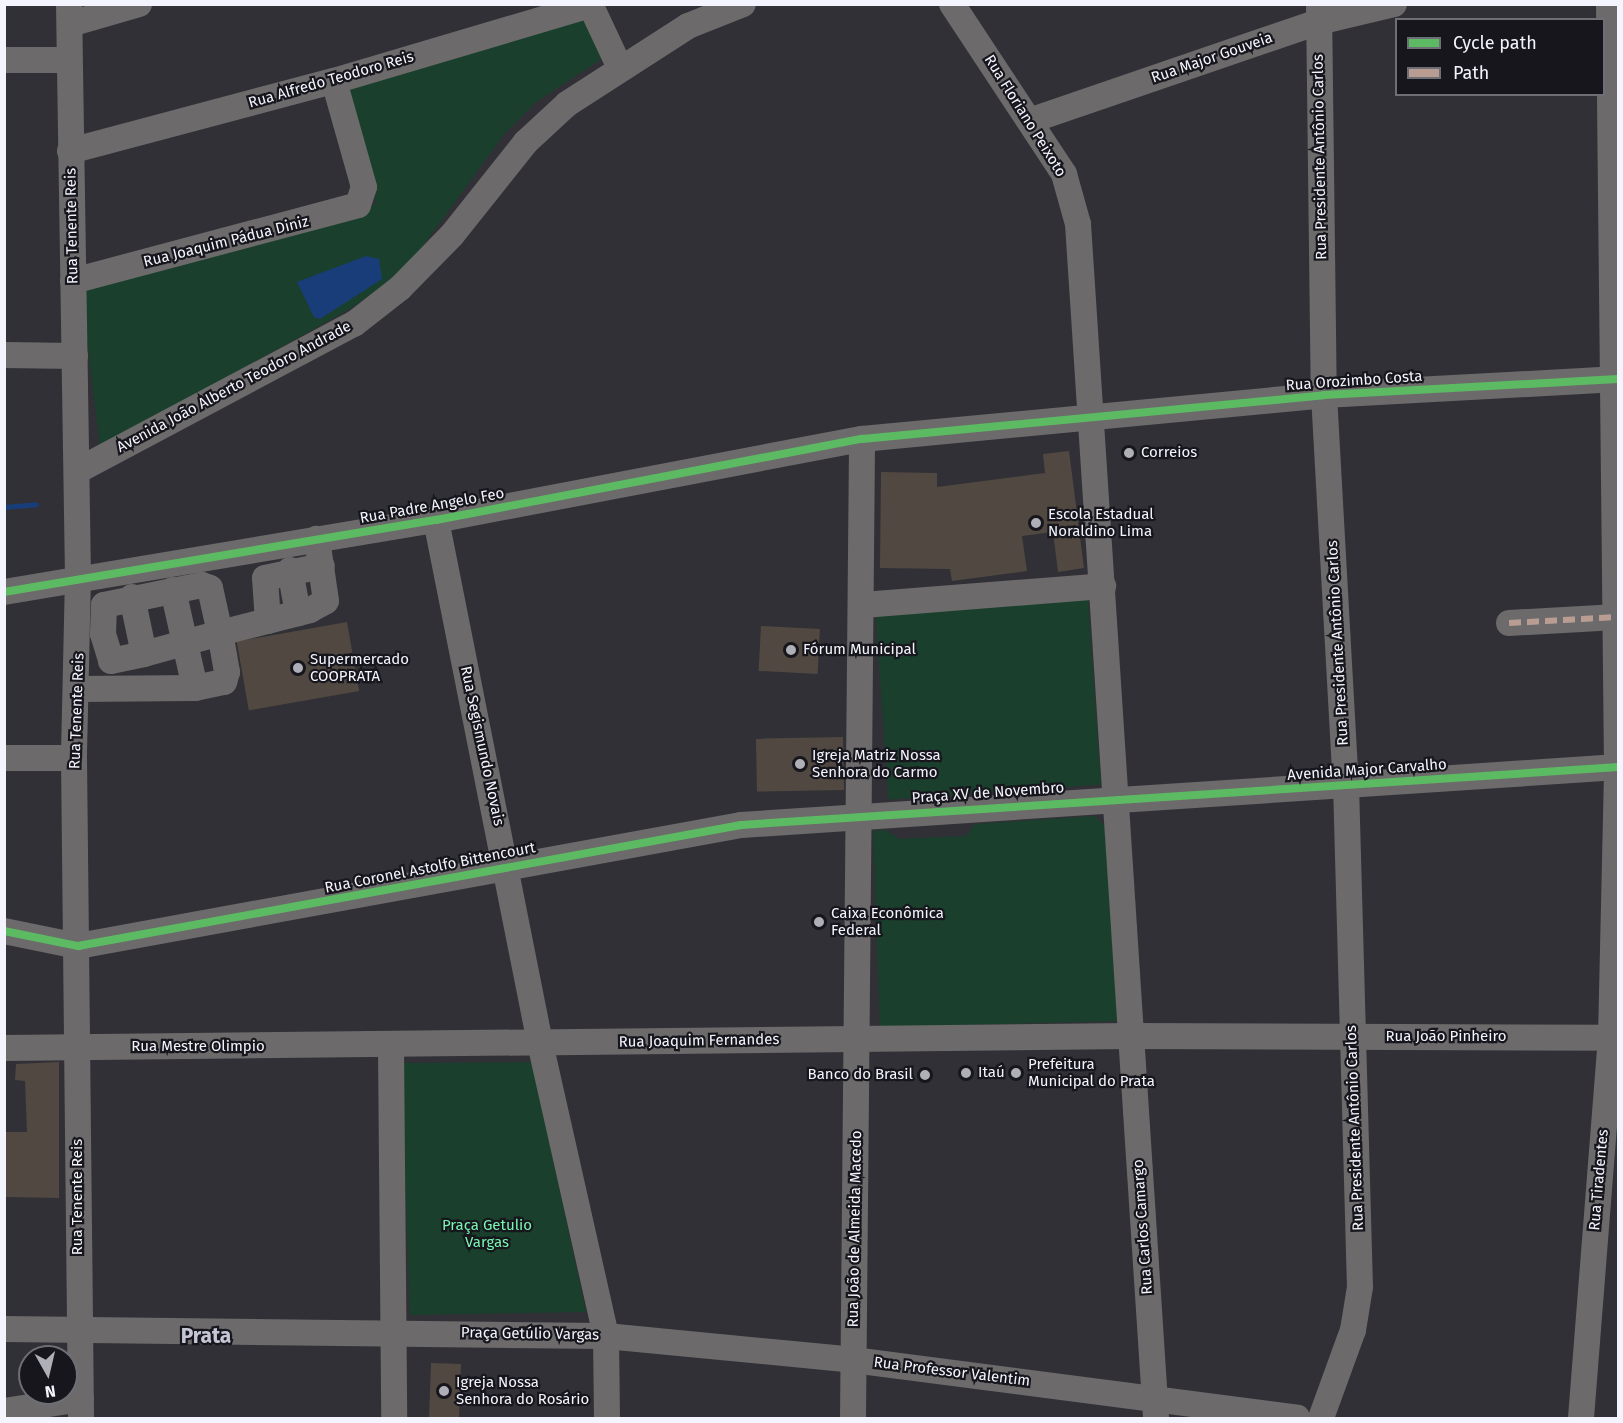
<!DOCTYPE html>
<html>
<head>
<meta charset="utf-8">
<style>
	body { margin:0 }
	#map { position:relative; width:1623px; height:1423px; overflow:hidden; background:#303036; font-family:"Fira Sans",sans-serif }
	div>[style] { position:absolute }
	.green>* { inset:0; background:#1a402d; transform-origin:0 0 }
	.water>* { inset:0; background:#183d79 }
	.stream>* { height:5px; margin:-2.5px; padding:0 2.5px; transform-origin:2.5px; border-radius:2.5px; background:#183d79 }
	.building>* { inset:0; background:#514941; transform-origin:0 0 }
	.minor>* { height:26px; margin:-13px; padding:0 13px; transform-origin:13px; border-radius:13px; background:#6c6a6b }
	.quiet>* { height:6px; margin-top:-3px; transform-origin:0; background:repeating-linear-gradient(90deg,#b99d93 0 12px,transparent 0 18px) }
	.cycleway>* { height:8px; margin:-4px; padding:0 4px; transform-origin:4px; border-radius:4px; background:#5cba63 }
	.dots>* { width:16px; height:16px; translate:-50% -50%; box-sizing:border-box; border:3px solid #16161c; border-radius:50% }
	span { translate:-50% -50%; white-space:nowrap; text-align:center; line-height:1.15; -webkit-text-stroke:4.5px #16161c; paint-order:stroke }
	.street-label { font-size:15px; color:#f3f4fd }
	.poi-label { font-size:15px; color:#f3f4fd }
	.left { translate:0 -50%; text-align:left }
	.right { translate:-100% -50%; text-align:right }
	.park-label { font-size:15px; color:#78f7b2 }
	.district-label { font-size:21px; color:#c4c6d6; font-weight:700 }
	.frame { position:absolute; inset:0; border:6px solid #f3f4fd; pointer-events:none }
	.legend { position:absolute; left:1395px; top:18px; width:210px; height:78px; box-sizing:border-box; background:#16161c; border:2px solid #6e6f76; margin:0; padding:8px 10px; list-style:none; font-size:18px; color:#f3f4fd }
	.legend li { display:flex; align-items:center; gap:12px; height:30px }
	.legend b { width:30px; border:2px solid #6e6f76 }
	.north { position:absolute; left:18px; top:1345px; width:60px; height:60px; box-sizing:border-box; background:#16161c; border:2px solid #6e6f76; border-radius:50%; rotate:172deg; font-size:16px; font-weight:700; line-height:24px; text-align:center; color:#f3f4fd }
	.north::after { content:''; display:block; margin:auto; width:21px; height:27px; background:#afafb7; clip-path:polygon(50% 0,100% 100%,50% 72%,0 100%) }
</style>
</head>
<body>
<div id="map">
	<div class="green">
		<i style="clip-path:polygon(588px 18px,606px 56px,536px 102px,505px 133px,423px 246px,389px 282px,350px 309px,100px 447px,81px 291px,376px 204px,344px 89px)"></i>
		<i style="left:1088px;top:599px;width:186px;height:213px;rotate:86deg"></i>
		<i style="clip-path:polygon(1095px 816px,1107px 828px,1118px 1021px,880px 1027px,873px 831px,886px 830px,899px 839px,966px 836px,975px 824px)"></i>
		<i style="clip-path:polygon(532px 1062px,586px 1312px,410px 1315px,401px 1063px)"></i>
	</div>
	<div class="water">
		<i style="clip-path:polygon(366px 256px,379px 259px,382px 279px,320px 319px,314px 317px,297px 282px)"></i>
	</div>
	<div class="stream">
		<i style="left:4px;top:507px;width:32px;rotate:-5deg"></i>
	</div>
	<div class="building">
		<i style="clip-path:polygon(1069px 451px,1084px 568px,1058px 572px,1053px 532px,1022px 536px,1027px 571px,952px 581px,950px 569px,880px 568px,881px 472px,937px 473px,937px 487px,1045px 473px,1043px 454px)"></i>
		<i style="left:347px;top:622px;width:70px;height:112px;rotate:80deg"></i>
		<i style="left:761px;top:626px;width:59px;height:45px;rotate:3deg"></i>
		<i style="left:843px;top:737px;width:53px;height:87px;rotate:89deg"></i>
		<i style="clip-path:polygon(59px 1062px,59px 1198px,4px 1197px,4px 1132px,27px 1132px,25px 1081px,15px 1080px,16px 1064px)"></i>
		<i style="left:431px;top:1363px;width:30px;height:56px;rotate:2deg"></i>
	</div>
	<div class="minor">
		<i style="left:69px;top:4px;width:573px;rotate:89.1deg"></i>
		<i style="left:78px;top:577px;width:181px;rotate:91.3deg"></i>
		<i style="left:74px;top:758px;width:660px;rotate:89.39deg"></i>
		<i style="left:590px;top:4px;width:68px;rotate:64.9deg"></i>
		<i style="left:952px;top:4px;width:204px;rotate:56.6deg"></i>
		<i style="left:1064px;top:174px;width:52px;rotate:74.4deg"></i>
		<i style="left:1078px;top:224px;width:1197px;rotate:86.26deg"></i>
		<i style="left:1319px;top:4px;width:391px;rotate:89.3deg"></i>
		<i style="left:1324px;top:395px;width:390px;rotate:86.8deg"></i>
		<i style="left:1346px;top:784px;width:503px;rotate:88.41deg"></i>
		<i style="left:1360px;top:1287px;width:44px;rotate:99.2deg"></i>
		<i style="left:1353px;top:1330px;width:94px;rotate:110deg"></i>
		<i style="left:70px;top:24px;width:72px;rotate:-16.2deg"></i>
		<i style="left:4px;top:60px;width:65px"></i>
		<i style="left:1032px;top:120px;width:302px;rotate:-18.9deg"></i>
		<i style="left:1318px;top:22px;width:78px;rotate:-13.3deg"></i>
		<i style="left:70px;top:151px;width:273px;rotate:-14.9deg"></i>
		<i style="left:334px;top:81px;width:268px;rotate:-16.5deg"></i>
		<i style="left:73px;top:281px;width:295px;rotate:-14.9deg"></i>
		<i style="left:358px;top:205px;width:19px;rotate:-72deg"></i>
		<i style="left:364px;top:187px;width:110px;rotate:-105.8deg"></i>
		<i style="left:4px;top:355px;width:71px;rotate:0.8deg"></i>
		<i style="left:77px;top:471px;width:314px;rotate:-28deg"></i>
		<i style="left:354px;top:324px;width:58px;rotate:-38deg"></i>
		<i style="left:400px;top:288px;width:74px;rotate:-45.5deg"></i>
		<i style="left:452px;top:235px;width:119px;rotate:-51.5deg"></i>
		<i style="left:526px;top:142px;width:56px;rotate:-42.8deg"></i>
		<i style="left:567px;top:104px;width:144px;rotate:-32.8deg"></i>
		<i style="left:688px;top:26px;width:59px;rotate:-21.8deg"></i>
		<i style="left:436px;top:520px;width:533px;rotate:78.75deg"></i>
		<i style="left:540px;top:1043px;width:300px;rotate:77.3deg"></i>
		<i style="left:606px;top:1336px;width:82px;rotate:89.3deg"></i>
		<i style="left:290px;top:570px;width:44px;rotate:79.5deg"></i>
		<i style="left:173px;top:590px;width:100px;rotate:77.3deg"></i>
		<i style="left:4px;top:592px;width:438px;rotate:-9.5deg"></i>
		<i style="left:436px;top:520px;width:434px;rotate:-10.8deg"></i>
		<i style="left:862px;top:439px;width:464px;rotate:-5.4deg"></i>
		<i style="left:1324px;top:395px;width:294px;rotate:-3.1deg"></i>
		<i style="left:132px;top:597px;width:58px;rotate:78.1deg"></i>
		<i style="left:863px;top:605px;width:241px;rotate:-4.5deg"></i>
		<i style="left:268px;top:621px;width:43px;rotate:-94deg"></i>
		<i style="left:265px;top:578px;width:58px;rotate:-11.9deg"></i>
		<i style="left:1509px;top:623px;width:108px;rotate:-3.2deg"></i>
		<i style="left:79px;top:689px;width:116px;rotate:-0.5deg"></i>
		<i style="left:195px;top:688px;width:30px;rotate:-12deg"></i>
		<i style="left:224px;top:682px;width:10px;rotate:-73deg"></i>
		<i style="left:227px;top:672px;width:40px;rotate:-100deg"></i>
		<i style="left:220px;top:633px;width:46px;rotate:-102.5deg"></i>
		<i style="left:210px;top:588px;width:9px;rotate:-159deg"></i>
		<i style="left:202px;top:585px;width:100px;rotate:168.5deg"></i>
		<i style="left:104px;top:605px;width:29px;rotate:92deg"></i>
		<i style="left:103px;top:634px;width:28px;rotate:73deg"></i>
		<i style="left:111px;top:661px;width:34px;rotate:-12deg"></i>
		<i style="left:144px;top:654px;width:79px;rotate:-15.4deg"></i>
		<i style="left:220px;top:633px;width:93px;rotate:-14.3deg"></i>
		<i style="left:310px;top:610px;width:18px;rotate:-29deg"></i>
		<i style="left:326px;top:601px;width:63px;rotate:-98.3deg"></i>
		<i style="left:4px;top:758px;width:70px"></i>
		<i style="left:4px;top:931px;width:76px;rotate:11.5deg"></i>
		<i style="left:78px;top:946px;width:674px;rotate:-10.34deg"></i>
		<i style="left:741px;top:825px;width:879px;rotate:-3.78deg"></i>
		<i style="left:391px;top:1047px;width:371px;rotate:89.5deg"></i>
		<i style="left:4px;top:1048px;width:1126px;rotate:-0.61deg"></i>
		<i style="left:1130px;top:1036px;width:488px;rotate:0.2deg"></i>
		<i style="left:4px;top:1329px;width:602px;rotate:0.67deg"></i>
		<i style="left:606px;top:1336px;width:248px;rotate:5.5deg"></i>
		<i style="left:853px;top:1360px;width:448px;rotate:7.4deg"></i>
		<i style="left:4px;top:1411px;width:78px;rotate:-8.9deg"></i>
		<i style="left:853px;top:1418px;width:979px;rotate:-89.47deg"></i>
		<i style="left:1581px;top:1418px;width:382px;rotate:-85.5deg"></i>
		<i style="left:1611px;top:1037px;width:270px;rotate:-88.7deg"></i>
		<i style="left:1617px;top:767px;width:763px;rotate:-90.6deg"></i>
	</div>
	<div class="quiet">
		<i style="left:1509px;top:623px;width:108px;rotate:-3.2deg"></i>
	</div>
	<div class="cycleway">
		<i style="left:4px;top:592px;width:438px;rotate:-9.5deg"></i>
		<i style="left:436px;top:520px;width:434px;rotate:-10.8deg"></i>
		<i style="left:862px;top:439px;width:464px;rotate:-5.4deg"></i>
		<i style="left:1324px;top:395px;width:294px;rotate:-3.1deg"></i>
		<i style="left:4px;top:931px;width:76px;rotate:11.5deg"></i>
		<i style="left:78px;top:946px;width:674px;rotate:-10.34deg"></i>
		<i style="left:741px;top:825px;width:879px;rotate:-3.78deg"></i>
	</div>
	<div class="dots">
		<i style="left:1129px;top:453px;background:#afafb7"></i>
		<i style="left:1036px;top:523px;background:#afafb7"></i>
		<i style="left:791px;top:650px;background:#afafb7"></i>
		<i style="left:298px;top:668px;background:#afafb7"></i>
		<i style="left:800px;top:764px;background:#afafb7"></i>
		<i style="left:819px;top:922px;background:#afafb7"></i>
		<i style="left:966px;top:1073px;background:#afafb7"></i>
		<i style="left:1016px;top:1073px;background:#afafb7"></i>
		<i style="left:925px;top:1075px;background:#afafb7"></i>
		<i style="left:444px;top:1391px;background:#afafb7"></i>
	</div>
	<div class="street-label">
		<span style="left:1212px;top:58px;rotate:-19deg">Rua Major Gouveia</span>
		<span style="left:331px;top:80px;rotate:-16deg">Rua Alfredo Teodoro Reis</span>
		<span style="left:1025px;top:116px;rotate:58deg">Rua Floriano Peixoto</span>
		<span style="left:1320px;top:157px;rotate:-91deg">Rua Presidente Antônio Carlos</span>
		<span style="left:72px;top:226px;rotate:-91deg">Rua Tenente Reis</span>
		<span style="left:226px;top:242px;rotate:-14deg">Rua Joaquim Pádua Diniz</span>
		<span style="left:1354px;top:381px;rotate:-4deg">Rua Orozimbo Costa</span>
		<span style="left:234px;top:387px;rotate:-28deg">Avenida João Alberto Teodoro Andrade</span>
		<span style="left:432px;top:506px;rotate:-10deg">Rua Padre Angelo Feo</span>
		<span style="left:1338px;top:643px;rotate:-93deg">Rua Presidente Antônio Carlos</span>
		<span style="left:77px;top:711px;rotate:-88deg">Rua Tenente Reis</span>
		<span style="left:482px;top:746px;rotate:78deg">Rua Segismundo Novais</span>
		<span style="left:1367px;top:770px;rotate:-4deg">Avenida Major Carvalho</span>
		<span style="left:988px;top:793px;rotate:-4deg">Praça XV de Novembro</span>
		<span style="left:430px;top:868px;rotate:-11deg">Rua Coronel Astolfo Bittencourt</span>
		<span style="left:1446px;top:1037px">Rua João Pinheiro</span>
		<span style="left:699px;top:1041px;rotate:-1deg">Rua Joaquim Fernandes</span>
		<span style="left:198px;top:1047px">Rua Mestre Olimpio</span>
		<span style="left:1355px;top:1128px;rotate:-92deg">Rua Presidente Antônio Carlos</span>
		<span style="left:1599px;top:1180px;rotate:-85deg">Rua Tiradentes</span>
		<span style="left:78px;top:1197px;rotate:-90deg">Rua Tenente Reis</span>
		<span style="left:1143px;top:1227px;rotate:-94deg">Rua Carlos Camargo</span>
		<span style="left:855px;top:1229px;rotate:-89deg">Rua João de Almeida Macedo</span>
		<span style="left:530px;top:1334px;rotate:1deg">Praça Getúlio Vargas</span>
		<span style="left:952px;top:1372px;rotate:7deg">Rua Professor Valentim</span>
	</div>
	<div class="poi-label">
		<span class="left" style="left:1141px;top:453px">Correios</span>
		<span class="left" style="left:1048px;top:523px">Escola Estadual<br>Noraldino Lima</span>
		<span class="left" style="left:803px;top:650px">Fórum Municipal</span>
		<span class="left" style="left:310px;top:668px">Supermercado<br>COOPRATA</span>
		<span class="left" style="left:812px;top:764px">Igreja Matriz Nossa<br>Senhora do Carmo</span>
		<span class="left" style="left:831px;top:922px">Caixa Econômica<br>Federal</span>
		<span class="left" style="left:1028px;top:1073px">Prefeitura<br>Municipal do Prata</span>
		<span class="left" style="left:978px;top:1073px">Itaú</span>
		<span class="right" style="left:913px;top:1075px">Banco do Brasil</span>
		<span class="left" style="left:456px;top:1391px">Igreja Nossa<br>Senhora do Rosário</span>
	</div>
	<div class="park-label">
		<span style="left:487px;top:1234px">Praça Getulio<br>Vargas</span>
	</div>
	<div class="district-label">
		<span style="left:206px;top:1336px">Prata</span>
	</div>
	<div class="frame"></div>
	<ul class="legend">
	<li><b style="height:8px;background:#5cba63"></b>Cycle path</li>
	<li><b style="height:8px;background:#b99d93"></b>Path</li>
	</ul>
	<div class="north">N</div>
</div>
</body>
</html>
